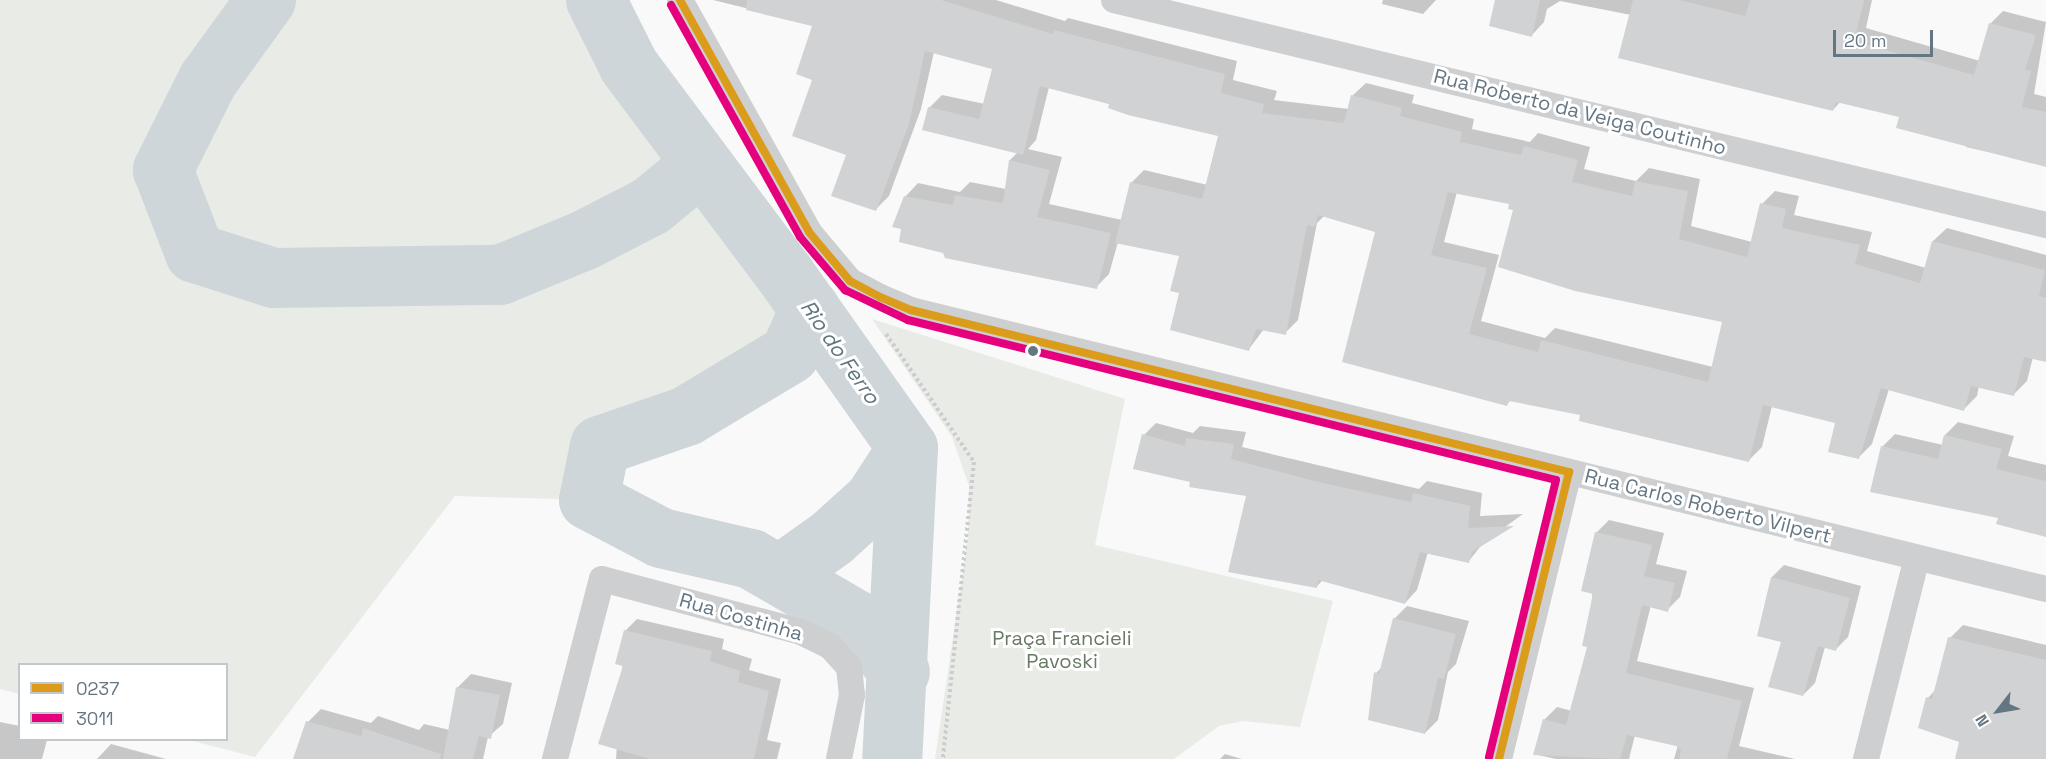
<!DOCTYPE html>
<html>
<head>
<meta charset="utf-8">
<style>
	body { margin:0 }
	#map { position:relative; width:2046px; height:759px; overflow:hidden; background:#f9f9f9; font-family:"Space Grotesk",sans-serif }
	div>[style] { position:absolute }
	.green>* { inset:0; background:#e8ebe6 }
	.shadow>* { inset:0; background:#0003 }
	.river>* { height:60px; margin:-30px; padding:0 30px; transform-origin:30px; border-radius:30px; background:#ced6d9 }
	.building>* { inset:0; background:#d0d2d3 }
	.path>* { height:4px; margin-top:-2px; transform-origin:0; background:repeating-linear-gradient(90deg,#cbcccd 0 3px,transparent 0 6px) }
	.minor>* { height:26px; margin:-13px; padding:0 13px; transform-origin:13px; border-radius:13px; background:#cecfd0 }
	.bus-1>* { height:8px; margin:-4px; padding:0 4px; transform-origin:4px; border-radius:4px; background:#da9c1a }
	.bus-2>* { height:8px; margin:-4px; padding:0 4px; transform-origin:4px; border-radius:4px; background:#e5007d }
	.dots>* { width:16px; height:16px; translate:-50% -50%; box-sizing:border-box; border:3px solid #fff; border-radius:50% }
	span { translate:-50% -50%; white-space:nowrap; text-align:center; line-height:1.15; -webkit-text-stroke:6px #fff; paint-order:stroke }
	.street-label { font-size:20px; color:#657683 }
	.park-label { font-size:20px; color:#687a64 }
	.water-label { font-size:21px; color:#60757c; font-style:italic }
	.legend { position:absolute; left:18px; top:663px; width:210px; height:78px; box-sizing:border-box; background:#fff; border:2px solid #c1c8cd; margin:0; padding:8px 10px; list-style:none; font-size:18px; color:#657683 }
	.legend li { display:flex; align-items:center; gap:12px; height:30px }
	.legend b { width:30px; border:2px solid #c1c8cd }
	.north { position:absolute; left:1968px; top:681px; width:60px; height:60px; -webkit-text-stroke:4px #fff; paint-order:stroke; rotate:239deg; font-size:16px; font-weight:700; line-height:24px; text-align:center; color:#657683 }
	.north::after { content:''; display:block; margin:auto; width:21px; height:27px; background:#657683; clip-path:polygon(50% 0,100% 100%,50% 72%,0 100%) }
	.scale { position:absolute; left:1833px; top:30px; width:100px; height:27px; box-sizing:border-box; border:3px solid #657683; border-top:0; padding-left:8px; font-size:18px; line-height:21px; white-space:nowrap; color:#657683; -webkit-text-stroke:4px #fff; paint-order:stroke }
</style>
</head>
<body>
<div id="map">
	<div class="green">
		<i style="clip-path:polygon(0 0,596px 0,629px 66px,784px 273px,790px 354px,687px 416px,600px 446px,589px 500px,455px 496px,255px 757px,189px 740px,226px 740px,226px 664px,20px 664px,19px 694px,0 689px)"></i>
		<i style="clip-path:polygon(872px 319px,1125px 399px,1095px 545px,1333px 601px,1300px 727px,1243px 721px,1219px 726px,1174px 759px,935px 759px,968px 536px,969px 486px,952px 437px)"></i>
	</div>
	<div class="shadow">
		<i style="clip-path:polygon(evenodd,713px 0,996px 0,1065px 21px,1068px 18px,1237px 61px,1233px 80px,1277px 91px,1274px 100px,1349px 109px,1352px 96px,1366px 83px,1414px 95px,1412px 103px,1474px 119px,1472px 129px,1530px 142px,1538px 133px,1590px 147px,1584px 169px,1636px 181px,1649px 168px,1700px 179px,1691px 226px,1752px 242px,1762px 204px,1775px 191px,1799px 196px,1794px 215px,1872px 232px,1867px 251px,1926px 268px,1933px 241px,1947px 228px,2046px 255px,2046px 360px,2033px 357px,2027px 381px,2014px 394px,1979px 386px,1977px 396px,1964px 409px,1889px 389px,1872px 444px,1859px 457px,1837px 422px,1772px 406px,1762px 447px,1749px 460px,1582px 414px,1511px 400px,1507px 404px,1377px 231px,1324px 216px,1317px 223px,1298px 320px,1285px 333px,1264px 329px,1249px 349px,1181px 292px,1180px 255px,1118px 242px,1109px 274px,1096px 287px,905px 197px,918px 183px,960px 192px,970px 182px,1006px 189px,1010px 160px,1018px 152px,929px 108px,942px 95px,985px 104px,994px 67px,934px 52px,921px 109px,889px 196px,876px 209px,814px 79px,814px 25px,713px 0,1049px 87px,1220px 135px,1208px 185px,1144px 170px,1131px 183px,1122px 220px,1049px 204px,1062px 157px,1028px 149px,1036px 140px,1049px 87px,713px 0,1457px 192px,1510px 203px,1724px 321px,1713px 367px,1555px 328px,1545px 338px,1481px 321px,1499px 255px,1444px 242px,1457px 192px)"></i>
		<i style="clip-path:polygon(1383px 0,1436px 0,1423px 14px,1382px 4px)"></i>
		<i style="clip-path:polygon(1497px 0,1872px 0,1866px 28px,1980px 61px,1990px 24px,2003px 11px,2046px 22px,2034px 94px,2046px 97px,2046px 165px,1966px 147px,1967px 144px,1901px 116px,1841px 101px,1833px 110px,1631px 15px,1560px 1px,1547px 9px,1544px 22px,1532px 35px)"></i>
		<i style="clip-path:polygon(1958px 422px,2014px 436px,2008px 456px,2046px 465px,2046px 534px,1999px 517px,1882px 447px,1895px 434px,1943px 445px,1945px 435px)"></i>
		<i style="clip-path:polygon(1156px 423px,1193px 433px,1200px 426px,1246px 432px,1242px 447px,1419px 489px,1427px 481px,1482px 493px,1480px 516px,1523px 514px,1483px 543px,1469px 561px,1428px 552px,1417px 590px,1405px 603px,1323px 580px,1316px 587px,1248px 494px,1192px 481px,1144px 435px)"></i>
		<i style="clip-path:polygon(1609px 520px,1664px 533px,1656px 564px,1687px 571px,1680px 597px,1667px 610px,1651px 605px,1637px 661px,1754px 688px,1739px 746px,1795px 759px,1674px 759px,1678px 745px,1635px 735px,1629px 759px,1556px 759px,1534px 754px,1544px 720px,1557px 707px,1572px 711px,1589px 646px,1596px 533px)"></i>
		<i style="clip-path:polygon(1784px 565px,1861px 586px,1848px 637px,1836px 649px,1825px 647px,1815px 683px,1803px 695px,1783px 640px,1759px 635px,1772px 577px)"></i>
		<i style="clip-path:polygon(1407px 606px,1469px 621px,1456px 664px,1448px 672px,1438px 720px,1425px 733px,1376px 673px,1382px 667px,1394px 619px)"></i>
		<i style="clip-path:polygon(637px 619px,724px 639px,722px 649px,752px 659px,749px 670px,781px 679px,767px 740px,781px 743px,777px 759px,616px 759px,625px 631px)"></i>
		<i style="clip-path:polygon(1963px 625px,2046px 645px,2046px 759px,1956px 759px,1961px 741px,1928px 698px,1936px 689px,1950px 638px)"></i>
		<i style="clip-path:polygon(471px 674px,512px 683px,503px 724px,488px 737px,483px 759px,295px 759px,308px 722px,321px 709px,371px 723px,378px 716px,419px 730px,424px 724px,450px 730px,458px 687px)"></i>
		<i style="clip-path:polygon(0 722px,20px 726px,20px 740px,47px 740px,42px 759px,0 759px)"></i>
		<i style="clip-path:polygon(111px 744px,166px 759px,97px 759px)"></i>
		<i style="clip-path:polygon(1225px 754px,1242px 759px,1220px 759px)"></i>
	</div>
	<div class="river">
		<i style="left:266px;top:0;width:99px;rotate:125.9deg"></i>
		<i style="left:208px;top:80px;width:101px;rotate:116.6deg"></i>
		<i style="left:163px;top:170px;width:89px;rotate:68.9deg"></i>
		<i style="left:195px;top:253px;width:83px;rotate:17.6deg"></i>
		<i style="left:274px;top:278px;width:226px;rotate:-0.8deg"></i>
		<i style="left:500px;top:275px;width:92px;rotate:-22.4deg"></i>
		<i style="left:585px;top:240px;width:74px;rotate:-27.3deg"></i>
		<i style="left:651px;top:206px;width:66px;rotate:-39.5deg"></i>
		<i style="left:596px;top:0;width:74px;rotate:63.4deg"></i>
		<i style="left:629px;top:66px;width:259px;rotate:53.2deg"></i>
		<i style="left:784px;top:273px;width:214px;rotate:54.7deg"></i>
		<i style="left:908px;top:448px;width:311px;rotate:92.9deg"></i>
		<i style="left:810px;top:309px;width:49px;rotate:114deg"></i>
		<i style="left:790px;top:354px;width:120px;rotate:149deg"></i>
		<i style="left:687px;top:416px;width:92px;rotate:161deg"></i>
		<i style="left:600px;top:446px;width:55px;rotate:101.5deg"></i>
		<i style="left:589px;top:500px;width:81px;rotate:27.8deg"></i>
		<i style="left:661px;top:538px;width:92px;rotate:13.1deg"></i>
		<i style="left:751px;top:559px;width:121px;rotate:30.2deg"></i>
		<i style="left:856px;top:620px;width:68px;rotate:49.8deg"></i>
		<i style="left:780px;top:575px;width:64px;rotate:-35.4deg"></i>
		<i style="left:832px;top:538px;width:57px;rotate:-42.1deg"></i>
		<i style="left:874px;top:500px;width:62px;rotate:-56.8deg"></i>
	</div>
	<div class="building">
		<i style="clip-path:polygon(evenodd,747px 0,941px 0,1053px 34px,1054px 30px,1225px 74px,1221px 93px,1264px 104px,1262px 113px,1344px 123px,1351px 95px,1402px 108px,1400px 116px,1462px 132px,1460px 142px,1521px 155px,1524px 146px,1578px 160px,1572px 182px,1632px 196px,1635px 181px,1688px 191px,1679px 239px,1747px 257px,1760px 203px,1786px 209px,1782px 228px,1860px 245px,1855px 264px,1920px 283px,1932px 241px,2045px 270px,2039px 296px,2046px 298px,2046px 362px,2024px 357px,2014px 396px,1971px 386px,1964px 411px,1881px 388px,1859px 459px,1828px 452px,1835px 423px,1763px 405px,1749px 462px,1579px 421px,1580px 415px,1509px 401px,1507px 406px,1342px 362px,1375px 232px,1318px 215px,1315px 227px,1307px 225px,1286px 335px,1256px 329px,1249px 351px,1170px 330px,1179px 293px,1170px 291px,1179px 256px,1115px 243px,1130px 182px,1202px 199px,1218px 136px,1128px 115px,1108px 108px,1109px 104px,1040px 86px,1023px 155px,922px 130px,928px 107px,979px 119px,992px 69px,925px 51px,909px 124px,876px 211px,831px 196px,846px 155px,792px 136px,812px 80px,796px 74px,812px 26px,746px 10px,747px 0,1448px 192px,1509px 204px,1508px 209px,1513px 210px,1498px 267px,1575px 291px,1722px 322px,1708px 382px,1541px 340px,1538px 352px,1469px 334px,1487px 268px,1431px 255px,1448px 192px)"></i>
		<i style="clip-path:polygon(1495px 0,1540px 0,1532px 37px,1489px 26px)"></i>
		<i style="clip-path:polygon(1633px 0,1679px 0,1745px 16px,1750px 0,1864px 0,1854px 41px,1974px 75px,1989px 23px,2036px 35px,2025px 70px,2031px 71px,2022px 107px,2046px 112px,2046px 167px,1896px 128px,1899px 117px,1836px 102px,1833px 111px,1618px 58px)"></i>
		<i style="clip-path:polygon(1009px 160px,1050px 170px,1037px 217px,1111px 233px,1097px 289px,945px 258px,943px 253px,899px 242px,901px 229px,892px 227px,904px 196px,953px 205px,955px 195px,1003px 203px)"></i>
		<i style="clip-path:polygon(1142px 434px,1185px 446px,1186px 438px,1234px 444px,1231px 459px,1314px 481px,1411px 502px,1413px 493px,1470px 506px,1468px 528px,1514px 526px,1472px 552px,1469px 563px,1420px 552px,1405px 604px,1318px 580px,1317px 588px,1228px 572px,1246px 496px,1189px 487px,1190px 482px,1133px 469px)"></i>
		<i style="clip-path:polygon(1944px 435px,2002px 449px,1996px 469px,2046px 481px,2046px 537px,1996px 524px,1998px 518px,1870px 492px,1881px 446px,1938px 459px)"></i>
		<i style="clip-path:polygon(1595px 532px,1652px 545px,1644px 576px,1675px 583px,1668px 612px,1642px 605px,1626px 673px,1742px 701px,1727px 759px,1679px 759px,1681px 750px,1676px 746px,1627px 735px,1620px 759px,1533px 755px,1543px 719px,1566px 725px,1587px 647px,1582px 646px,1593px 594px,1581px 591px)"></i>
		<i style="clip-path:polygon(1771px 577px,1850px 598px,1836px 651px,1818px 646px,1803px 696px,1768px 687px,1781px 642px,1757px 636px)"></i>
		<i style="clip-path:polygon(1393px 618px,1456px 634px,1444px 679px,1438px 678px,1425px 734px,1368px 720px,1374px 672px,1379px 674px)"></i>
		<i style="clip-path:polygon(624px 630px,712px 651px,710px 661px,740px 671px,738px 682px,769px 691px,754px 759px,650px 759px,598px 744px,623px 666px,615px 664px)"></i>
		<i style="clip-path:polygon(1948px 637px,2046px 660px,2046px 759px,1955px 759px,1959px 742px,1918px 728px,1926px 697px,1932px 699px)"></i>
		<i style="clip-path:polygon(456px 687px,500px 695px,491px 739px,479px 736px,473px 759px,443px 759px)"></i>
		<i style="clip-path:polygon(306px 721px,361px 736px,363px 728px,441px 754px,440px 759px,293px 759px)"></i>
	</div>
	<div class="path">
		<i style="left:886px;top:334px;width:155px;rotate:55.5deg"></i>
		<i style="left:974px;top:462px;width:299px;rotate:96deg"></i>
	</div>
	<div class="minor">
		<i style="left:680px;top:0;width:265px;rotate:60.9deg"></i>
		<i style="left:809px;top:232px;width:64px;rotate:50.1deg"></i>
		<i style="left:850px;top:281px;width:34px;rotate:28deg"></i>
		<i style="left:880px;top:297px;width:34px;rotate:23deg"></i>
		<i style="left:911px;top:310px;width:1169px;rotate:13.81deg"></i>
		<i style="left:1114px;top:0;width:959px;rotate:13.57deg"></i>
		<i style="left:555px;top:759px;width:186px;rotate:-75.4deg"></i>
		<i style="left:602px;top:579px;width:206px;rotate:14.9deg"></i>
		<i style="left:801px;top:632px;width:32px;rotate:26deg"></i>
		<i style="left:830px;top:646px;width:28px;rotate:48deg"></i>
		<i style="left:849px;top:667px;width:28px;rotate:84deg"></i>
		<i style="left:852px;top:695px;width:65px;rotate:101.5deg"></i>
		<i style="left:1499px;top:759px;width:295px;rotate:-76.3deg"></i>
		<i style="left:1866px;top:759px;width:207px;rotate:-75.8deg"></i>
	</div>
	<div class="bus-1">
		<i style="left:680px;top:0;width:265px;rotate:60.9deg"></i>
		<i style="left:809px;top:232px;width:64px;rotate:50.1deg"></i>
		<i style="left:850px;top:281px;width:34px;rotate:28deg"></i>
		<i style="left:880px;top:297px;width:34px;rotate:23deg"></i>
		<i style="left:911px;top:310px;width:678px;rotate:13.83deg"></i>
		<i style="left:1569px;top:472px;width:295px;rotate:103.7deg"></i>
	</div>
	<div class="bus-2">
		<i style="left:671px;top:5px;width:265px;rotate:60.9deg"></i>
		<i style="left:800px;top:237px;width:70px;rotate:49.7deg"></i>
		<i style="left:845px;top:290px;width:70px;rotate:25.5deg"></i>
		<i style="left:908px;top:320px;width:667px;rotate:13.87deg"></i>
		<i style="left:1556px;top:480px;width:285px;rotate:103.6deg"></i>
	</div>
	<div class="dots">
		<i style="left:1033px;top:351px;background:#657683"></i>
	</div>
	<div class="street-label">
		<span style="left:1580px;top:112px;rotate:14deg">Rua Roberto da Veiga Coutinho</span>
		<span style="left:1708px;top:506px;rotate:14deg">Rua Carlos Roberto Vilpert</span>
		<span style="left:741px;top:617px;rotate:16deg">Rua Costinha</span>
	</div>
	<div class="park-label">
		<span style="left:1062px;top:650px">Praça Francieli<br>Pavoski</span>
	</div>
	<div class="water-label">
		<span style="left:840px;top:352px;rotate:55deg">Rio do Ferro</span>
	</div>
	<ul class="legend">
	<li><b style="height:8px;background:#da9c1a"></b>0237</li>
	<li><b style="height:8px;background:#e5007d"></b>3011</li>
	</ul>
	<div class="north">N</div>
	<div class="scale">20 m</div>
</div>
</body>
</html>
